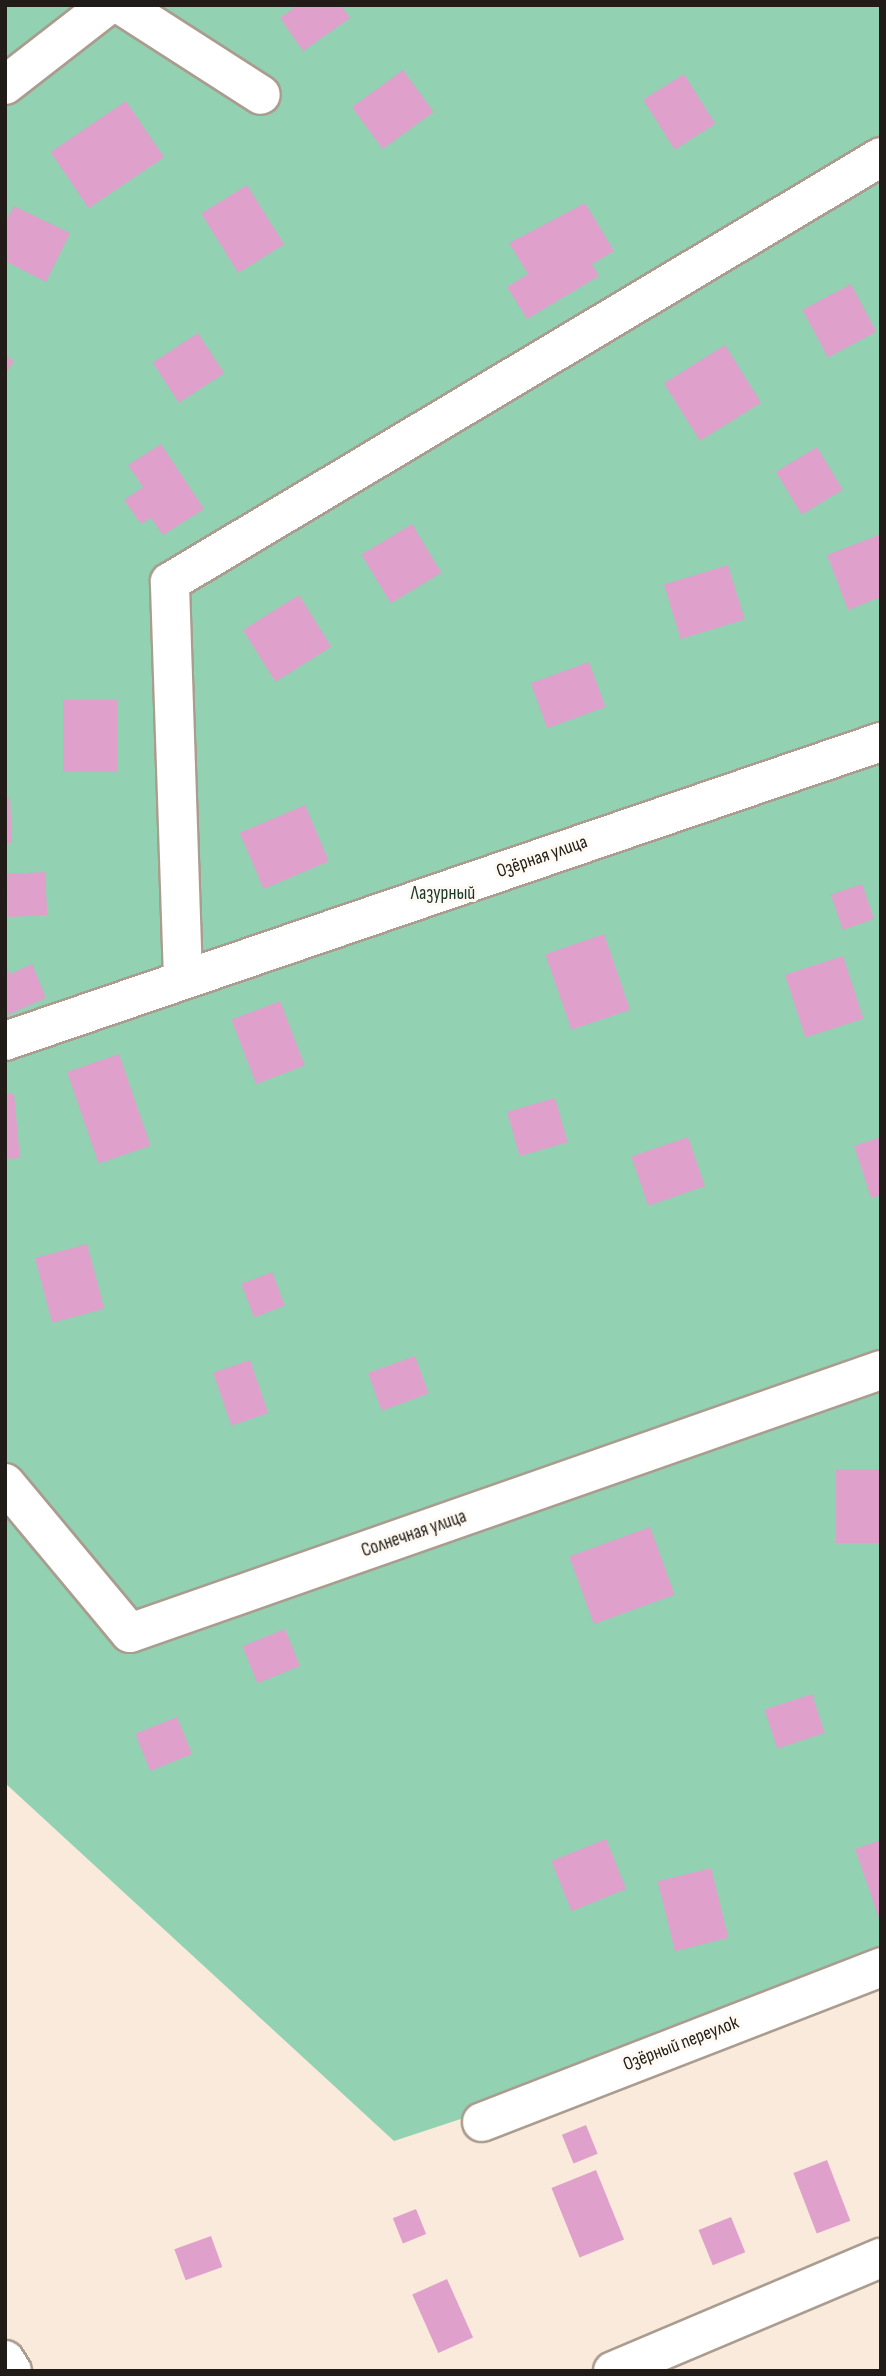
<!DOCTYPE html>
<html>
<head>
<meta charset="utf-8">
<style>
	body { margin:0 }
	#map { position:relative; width:886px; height:2376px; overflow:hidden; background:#f9eadb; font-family:"Sofia Sans Condensed",sans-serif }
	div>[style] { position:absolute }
	.green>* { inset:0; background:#92d1b2 }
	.building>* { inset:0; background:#dfa1cb; transform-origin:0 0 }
	.roads { filter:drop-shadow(2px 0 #aa9c8e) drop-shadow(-2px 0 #aa9c8e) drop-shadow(0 2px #aa9c8e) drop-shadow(0 -2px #aa9c8e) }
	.minor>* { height:38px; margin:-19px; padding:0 19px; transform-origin:19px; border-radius:19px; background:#fff }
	span { translate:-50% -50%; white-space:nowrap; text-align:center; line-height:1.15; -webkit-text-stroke:6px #fff9f3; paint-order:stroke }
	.street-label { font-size:19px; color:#211c17 }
	.park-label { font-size:19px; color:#163829 }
	.frame { position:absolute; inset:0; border:7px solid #211c17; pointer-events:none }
</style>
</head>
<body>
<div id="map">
	<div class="green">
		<i style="clip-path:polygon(5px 5px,881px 5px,881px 1980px,394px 2141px,5px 1783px)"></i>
	</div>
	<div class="building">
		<i style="clip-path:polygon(298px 5px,341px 5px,350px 18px,303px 51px,280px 18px)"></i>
		<i style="left:403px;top:70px;width:52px;height:63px;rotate:54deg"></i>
		<i style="left:684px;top:74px;width:59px;height:48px;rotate:58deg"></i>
		<i style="left:126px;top:101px;width:68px;height:91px;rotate:56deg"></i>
		<i style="left:247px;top:185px;width:70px;height:54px;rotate:58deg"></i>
		<i style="clip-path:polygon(585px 203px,614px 251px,592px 264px,599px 276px,527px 319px,507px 287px,528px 274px,509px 243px)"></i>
		<i style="clip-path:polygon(14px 206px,70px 233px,46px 282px,5px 261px,5px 223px)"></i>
		<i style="left:851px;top:284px;width:54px;height:55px;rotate:62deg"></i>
		<i style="left:198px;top:333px;width:48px;height:54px;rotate:57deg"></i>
		<i style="left:725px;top:345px;width:68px;height:72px;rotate:58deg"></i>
		<i style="clip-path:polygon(5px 355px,14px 361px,5px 375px)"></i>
		<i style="clip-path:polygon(161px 444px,204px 509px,163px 535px,151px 518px,141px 524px,124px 500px,143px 487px,128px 465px)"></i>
		<i style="left:817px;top:447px;width:50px;height:48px;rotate:59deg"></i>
		<i style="left:412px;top:524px;width:57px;height:59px;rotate:59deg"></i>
		<i style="clip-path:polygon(881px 534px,881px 597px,848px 610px,827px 555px)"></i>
		<i style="left:728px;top:565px;width:57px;height:67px;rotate:73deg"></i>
		<i style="left:299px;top:595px;width:61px;height:66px;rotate:58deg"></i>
		<i style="left:589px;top:662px;width:48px;height:62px;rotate:70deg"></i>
		<i style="left:63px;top:700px;width:54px;height:72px"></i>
		<i style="clip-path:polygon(5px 798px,10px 798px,12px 843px,5px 844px)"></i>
		<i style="left:305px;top:805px;width:61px;height:71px;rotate:67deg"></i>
		<i style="left:45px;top:872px;width:43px;height:39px;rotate:87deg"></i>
		<i style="left:862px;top:884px;width:37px;height:33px;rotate:71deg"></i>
		<i style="left:604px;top:934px;width:80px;height:62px;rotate:71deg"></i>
		<i style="left:843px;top:956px;width:66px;height:61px;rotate:72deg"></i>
		<i style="clip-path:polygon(5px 962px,10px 974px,32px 964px,46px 998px,5px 1016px)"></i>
		<i style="left:280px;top:1001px;width:69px;height:52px;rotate:69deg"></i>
		<i style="left:119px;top:1054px;width:97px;height:55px;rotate:71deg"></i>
		<i style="clip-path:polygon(5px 1094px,14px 1094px,20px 1158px,5px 1159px)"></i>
		<i style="left:555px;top:1098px;width:46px;height:50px;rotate:74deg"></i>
		<i style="left:688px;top:1137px;width:52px;height:60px;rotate:71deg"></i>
		<i style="clip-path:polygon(881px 1137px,881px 1195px,871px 1198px,854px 1146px)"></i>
		<i style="left:87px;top:1244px;width:67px;height:54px;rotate:75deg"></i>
		<i style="left:272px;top:1272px;width:36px;height:33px;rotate:69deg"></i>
		<i style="left:415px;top:1356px;width:40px;height:50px;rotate:70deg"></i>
		<i style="left:250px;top:1360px;width:56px;height:39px;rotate:71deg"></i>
		<i style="left:836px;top:1469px;width:45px;height:74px"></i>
		<i style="left:650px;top:1527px;width:72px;height:86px;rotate:70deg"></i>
		<i style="left:285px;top:1629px;width:40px;height:46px;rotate:68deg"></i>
		<i style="left:812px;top:1694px;width:41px;height:50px;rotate:72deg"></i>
		<i style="left:177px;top:1717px;width:40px;height:45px;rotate:68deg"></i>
		<i style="left:606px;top:1839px;width:54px;height:59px;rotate:68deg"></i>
		<i style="clip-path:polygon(881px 1840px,881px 1921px,880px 1921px,855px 1849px)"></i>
		<i style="left:711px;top:1868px;width:72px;height:55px;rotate:76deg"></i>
		<i style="left:586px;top:2125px;width:31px;height:26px;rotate:68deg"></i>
		<i style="left:827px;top:2160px;width:65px;height:36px;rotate:69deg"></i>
		<i style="left:596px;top:2170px;width:75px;height:48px;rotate:68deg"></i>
		<i style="left:416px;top:2209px;width:27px;height:25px;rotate:68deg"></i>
		<i style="left:731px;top:2217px;width:38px;height:35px;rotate:68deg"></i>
		<i style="left:211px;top:2236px;width:33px;height:39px;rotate:70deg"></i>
		<i style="left:447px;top:2279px;width:64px;height:38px;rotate:66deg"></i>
	</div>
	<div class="roads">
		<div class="minor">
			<i style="left:121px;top:5px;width:166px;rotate:32.7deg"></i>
			<i style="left:5px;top:85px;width:130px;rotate:-37.8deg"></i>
			<i style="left:183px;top:978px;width:396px;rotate:-91.9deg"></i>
			<i style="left:170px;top:582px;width:828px;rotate:-30.87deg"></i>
			<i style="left:5px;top:1041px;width:926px;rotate:-18.85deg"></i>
			<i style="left:5px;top:1483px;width:195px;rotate:50.2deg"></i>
			<i style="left:130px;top:1633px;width:796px;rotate:-19.3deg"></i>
			<i style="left:482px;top:2122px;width:428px;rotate:-21.2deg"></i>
			<i style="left:5px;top:2360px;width:13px;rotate:58deg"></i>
			<i style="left:613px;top:2371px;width:291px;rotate:-22.9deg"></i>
		</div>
	</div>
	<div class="street-label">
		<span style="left:542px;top:857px;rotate:-19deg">Озёрная улица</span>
		<span style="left:414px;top:1534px;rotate:-19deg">Солнечная улица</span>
		<span style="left:681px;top:2044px;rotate:-21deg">Озёрный переулок</span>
	</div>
	<div class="park-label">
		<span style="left:443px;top:894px">Лазурный</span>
	</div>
	<div class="frame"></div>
</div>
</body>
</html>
